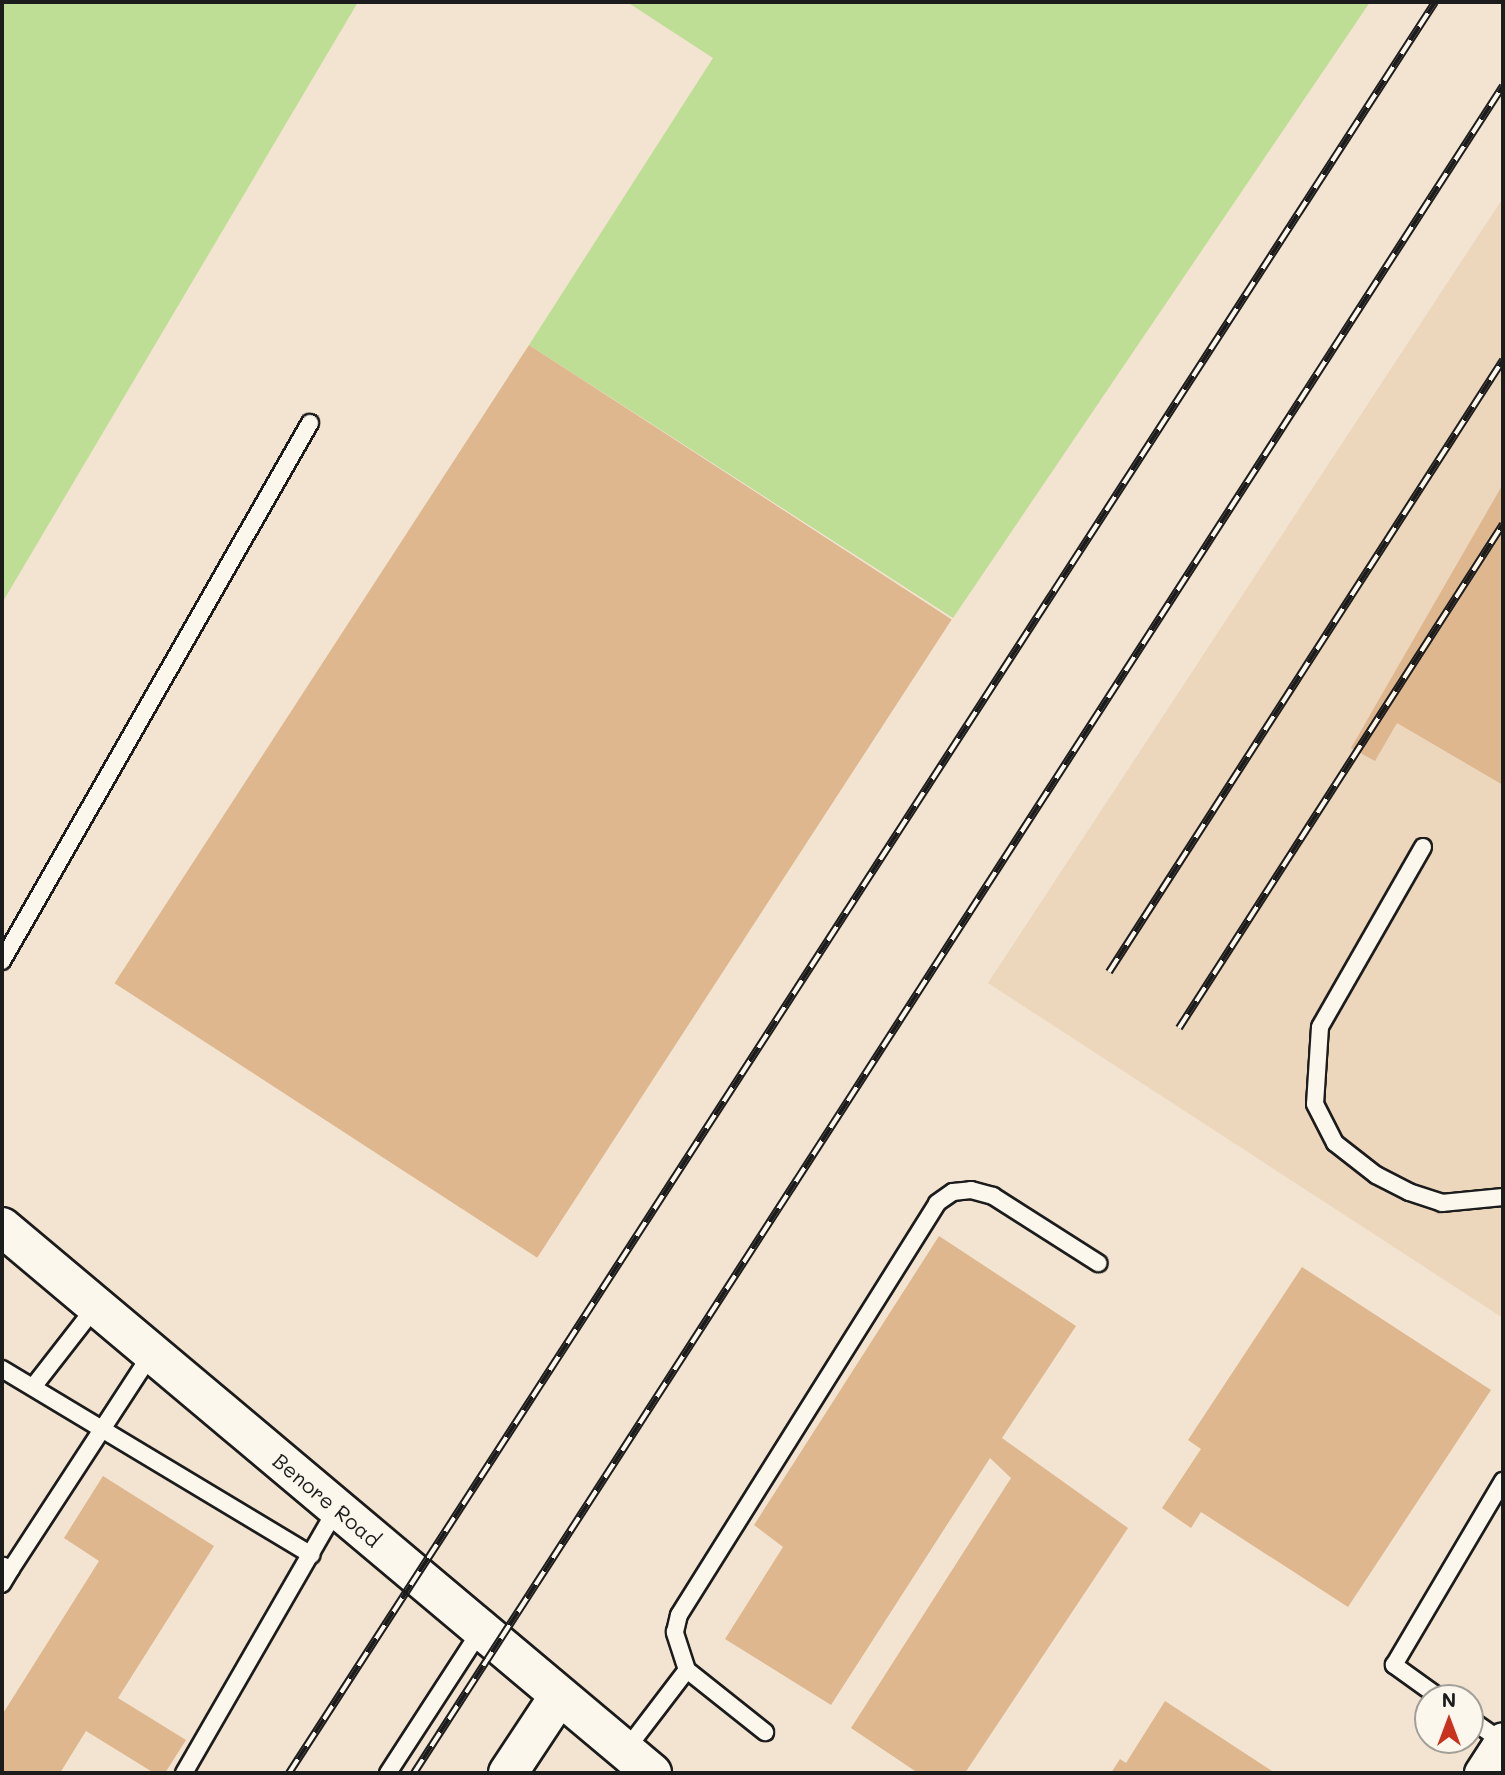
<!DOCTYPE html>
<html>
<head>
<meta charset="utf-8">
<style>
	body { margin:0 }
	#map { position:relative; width:1505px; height:1775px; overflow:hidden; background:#f2e4d0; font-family:Mali,sans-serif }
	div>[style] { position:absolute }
	.built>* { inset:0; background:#ecd6bc }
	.green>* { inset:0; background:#bedd95 }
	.building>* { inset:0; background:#deb78f; transform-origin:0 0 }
	.roads { filter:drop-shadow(2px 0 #1c1c1c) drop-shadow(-2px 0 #1c1c1c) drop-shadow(0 2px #1c1c1c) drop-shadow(0 -2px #1c1c1c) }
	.service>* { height:16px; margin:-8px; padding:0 8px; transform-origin:8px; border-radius:8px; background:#fbf7ec }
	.minor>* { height:32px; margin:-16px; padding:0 16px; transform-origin:16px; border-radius:16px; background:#fbf7ec }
	.tertiary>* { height:38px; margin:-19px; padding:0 19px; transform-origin:19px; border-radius:19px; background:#fbf7ec }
	.rail>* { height:8px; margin-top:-4px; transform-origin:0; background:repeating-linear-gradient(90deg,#fbf7ec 0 16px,#1c1c1c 0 32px); box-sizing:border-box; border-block:2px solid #1c1c1c }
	span { translate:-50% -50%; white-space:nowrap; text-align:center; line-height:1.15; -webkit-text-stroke:5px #fbf7ec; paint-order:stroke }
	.street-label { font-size:21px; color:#1c1c1c }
	.frame { position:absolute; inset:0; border:4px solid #1c1c1c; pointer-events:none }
	.north { position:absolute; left:1414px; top:1684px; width:70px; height:70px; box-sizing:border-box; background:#fbf7ec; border:2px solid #a29f99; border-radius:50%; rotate:0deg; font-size:19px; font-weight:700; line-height:28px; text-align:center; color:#1c1c1c }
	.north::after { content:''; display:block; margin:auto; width:24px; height:32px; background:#c8321e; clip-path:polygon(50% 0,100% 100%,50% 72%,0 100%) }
</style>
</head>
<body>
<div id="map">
	<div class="built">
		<i style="clip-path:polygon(1503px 198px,1503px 1318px,988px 983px)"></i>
	</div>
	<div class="green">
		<i style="clip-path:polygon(2px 2px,358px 2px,2px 603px)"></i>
		<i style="clip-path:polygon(627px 2px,1370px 2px,953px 618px,529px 345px,713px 58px)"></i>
	</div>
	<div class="building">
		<i style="left:529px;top:345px;width:504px;height:761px;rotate:33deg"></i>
		<i style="clip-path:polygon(1503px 484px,1503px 785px,1397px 723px,1375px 761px,1351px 748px)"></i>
		<i style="clip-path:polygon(939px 1236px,1076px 1326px,1002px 1438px,1128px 1528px,965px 1773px,918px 1773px,851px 1728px,1011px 1478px,990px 1458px,831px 1705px,725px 1639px,783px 1547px,754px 1525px)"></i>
		<i style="clip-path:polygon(1302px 1267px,1491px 1390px,1348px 1607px,1201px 1512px,1191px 1528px,1162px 1508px,1201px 1449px,1188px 1440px)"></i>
		<i style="clip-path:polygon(103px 1476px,214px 1546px,118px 1698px,186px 1740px,165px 1773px,154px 1773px,86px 1731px,60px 1773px,2px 1773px,2px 1715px,99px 1561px,64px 1538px)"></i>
		<i style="clip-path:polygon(1165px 1701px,1275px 1773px,1111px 1773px,1120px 1759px,1126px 1763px)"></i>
	</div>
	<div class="roads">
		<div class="service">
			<i style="left:1423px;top:847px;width:207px;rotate:119.8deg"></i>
			<i style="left:1320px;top:1027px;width:77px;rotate:93.7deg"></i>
			<i style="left:1315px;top:1104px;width:44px;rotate:62.9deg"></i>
			<i style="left:1335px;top:1143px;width:52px;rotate:38deg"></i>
			<i style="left:1376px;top:1175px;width:37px;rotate:27deg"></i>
			<i style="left:1409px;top:1192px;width:35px;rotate:18deg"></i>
			<i style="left:1442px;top:1203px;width:61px;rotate:-5.6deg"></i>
			<i style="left:2px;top:961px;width:620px;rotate:-60.21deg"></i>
			<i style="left:2px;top:1369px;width:361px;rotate:31deg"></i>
			<i style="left:33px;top:1387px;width:103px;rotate:-52.1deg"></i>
			<i style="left:11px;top:1569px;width:258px;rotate:-56.9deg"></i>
			<i style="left:2px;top:1584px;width:17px;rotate:-59deg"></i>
			<i style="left:11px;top:1569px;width:8px;rotate:-157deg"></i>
			<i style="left:687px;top:1670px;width:40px;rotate:-108deg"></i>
			<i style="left:675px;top:1632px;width:17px;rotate:-77deg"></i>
			<i style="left:679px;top:1615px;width:486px;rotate:-57.9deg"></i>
			<i style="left:937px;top:1203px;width:19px;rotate:-35deg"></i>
			<i style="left:953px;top:1192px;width:18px;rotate:-6deg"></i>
			<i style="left:971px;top:1190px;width:23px;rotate:15deg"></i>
			<i style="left:993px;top:1196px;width:125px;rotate:32.5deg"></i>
			<i style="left:1440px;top:1698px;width:57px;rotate:-144.3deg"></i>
			<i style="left:1394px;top:1665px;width:214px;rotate:-59.4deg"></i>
			<i style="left:1470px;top:1719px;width:39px;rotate:35deg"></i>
			<i style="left:625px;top:1751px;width:102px;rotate:-52.6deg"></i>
			<i style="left:687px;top:1670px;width:100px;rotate:38.5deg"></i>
			<i style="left:184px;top:1773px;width:306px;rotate:-60deg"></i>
			<i style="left:388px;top:1773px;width:171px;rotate:-57deg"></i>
		</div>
		<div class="minor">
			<i style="left:1481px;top:1773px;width:40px;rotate:-57.1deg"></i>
		</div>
		<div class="tertiary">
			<i style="left:2px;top:1227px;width:849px;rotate:40.03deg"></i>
			<i style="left:508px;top:1773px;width:92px;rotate:-56.5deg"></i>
		</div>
	</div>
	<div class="rail">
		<i style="left:1109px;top:972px;width:728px;rotate:-57.23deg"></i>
		<i style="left:1179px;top:1028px;width:599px;rotate:-57.26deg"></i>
		<i style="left:289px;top:1773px;width:2109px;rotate:-57.09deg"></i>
		<i style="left:414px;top:1773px;width:2008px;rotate:-57.16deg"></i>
	</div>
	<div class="street-label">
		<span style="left:327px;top:1500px;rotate:40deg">Benore Road</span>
	</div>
	<div class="frame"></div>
	<div class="north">N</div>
</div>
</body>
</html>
